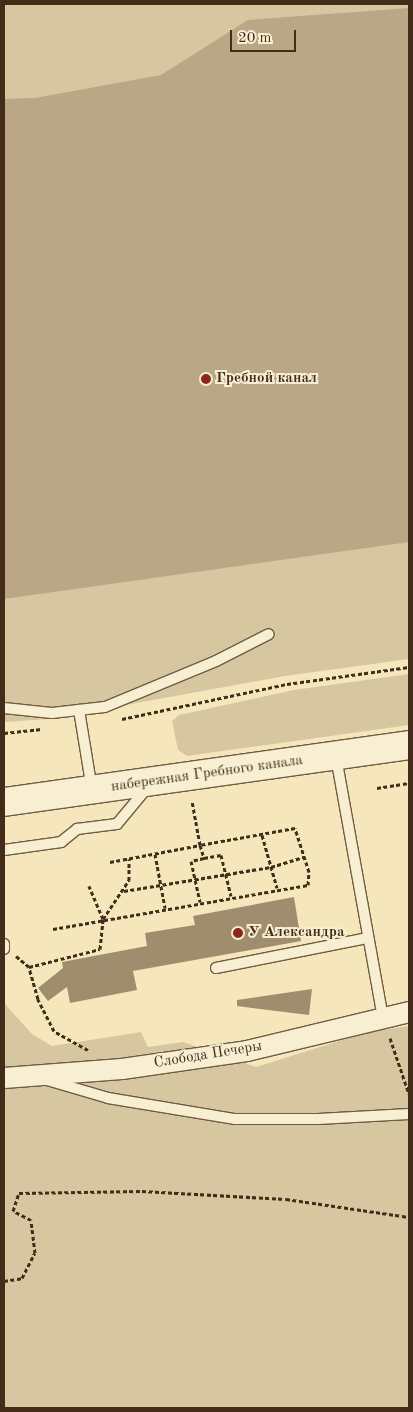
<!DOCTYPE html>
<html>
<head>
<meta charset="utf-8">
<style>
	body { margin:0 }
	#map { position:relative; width:413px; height:1412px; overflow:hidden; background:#f5e7bb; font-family:"Old Standard TT",serif }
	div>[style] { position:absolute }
	.green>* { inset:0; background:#d7c7a0 }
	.water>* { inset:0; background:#b9a785 }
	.building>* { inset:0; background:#a08d6e }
	.path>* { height:3px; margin-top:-1.5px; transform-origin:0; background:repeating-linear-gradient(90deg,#442c1b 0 4px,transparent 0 6.5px) }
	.roads { filter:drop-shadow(1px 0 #705b43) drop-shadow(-1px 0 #705b43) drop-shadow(0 1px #705b43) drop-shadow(0 -1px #705b43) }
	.lane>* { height:10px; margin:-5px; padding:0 5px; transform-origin:5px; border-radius:5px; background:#f8efd3 }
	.street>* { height:20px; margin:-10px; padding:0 10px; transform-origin:10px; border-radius:10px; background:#f8efd3 }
	.secondary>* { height:28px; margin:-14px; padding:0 14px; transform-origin:14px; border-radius:14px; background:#f8efd3 }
	.dots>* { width:14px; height:14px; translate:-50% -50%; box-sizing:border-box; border:2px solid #f8efd3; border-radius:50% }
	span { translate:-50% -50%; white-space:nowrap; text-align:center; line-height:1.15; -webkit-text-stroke:4px #f8efd3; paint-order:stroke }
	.poi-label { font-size:15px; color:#442c1b; font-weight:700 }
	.left { translate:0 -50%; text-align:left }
	.street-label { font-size:15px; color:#442c1b }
	.frame { position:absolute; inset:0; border:5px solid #442c1b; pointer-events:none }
	.scale { position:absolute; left:230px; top:30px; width:66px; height:22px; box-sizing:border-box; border:2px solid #442c1b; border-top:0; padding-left:6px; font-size:15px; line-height:18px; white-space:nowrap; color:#442c1b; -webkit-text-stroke:4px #f8efd3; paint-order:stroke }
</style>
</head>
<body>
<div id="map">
	<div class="green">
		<i style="clip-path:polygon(4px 4px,409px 4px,409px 659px,285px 676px,49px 719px,4px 722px)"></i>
		<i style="clip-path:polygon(409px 674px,409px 725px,187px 756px,178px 750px,172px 721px,179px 715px,294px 690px)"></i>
		<i style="clip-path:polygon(4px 1003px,32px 1034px,52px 1046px,141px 1032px,148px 1047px,183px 1042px,256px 1067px,368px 1032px,409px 1026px,409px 1408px,4px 1408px)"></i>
	</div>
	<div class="water">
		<i style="clip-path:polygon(409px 8px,409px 542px,4px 599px,4px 99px,35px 98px,161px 75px,248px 20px)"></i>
	</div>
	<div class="building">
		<i style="clip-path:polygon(294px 897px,301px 941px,133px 971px,137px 990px,70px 1003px,67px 987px,48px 1001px,38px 988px,63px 968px,62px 962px,147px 946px,145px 933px,195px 925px,193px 916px)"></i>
		<i style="clip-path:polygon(312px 989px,309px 1015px,237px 1006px,237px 1000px)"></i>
	</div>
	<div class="path">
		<i style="left:122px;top:719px;width:169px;rotate:-12deg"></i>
		<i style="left:287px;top:684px;width:123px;rotate:-7.9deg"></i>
		<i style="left:4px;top:733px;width:38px;rotate:-6deg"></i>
		<i style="left:377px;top:788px;width:32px;rotate:-9deg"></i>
		<i style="left:262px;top:835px;width:55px;rotate:74.2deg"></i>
		<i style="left:155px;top:854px;width:55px;rotate:79.5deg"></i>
		<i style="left:204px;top:858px;width:17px;rotate:-10deg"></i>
		<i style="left:221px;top:855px;width:42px;rotate:76.3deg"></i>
		<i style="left:110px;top:862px;width:92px;rotate:-10.7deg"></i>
		<i style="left:200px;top:845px;width:45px;rotate:-100.3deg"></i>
		<i style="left:124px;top:891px;width:149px;rotate:-9.3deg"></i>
		<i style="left:271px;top:867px;width:34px;rotate:-17deg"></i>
		<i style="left:103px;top:919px;width:47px;rotate:-56.3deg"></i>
		<i style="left:129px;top:880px;width:21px;rotate:-90deg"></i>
		<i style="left:53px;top:929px;width:259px;rotate:-9.8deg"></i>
		<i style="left:308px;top:885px;width:13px;rotate:-86deg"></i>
		<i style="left:309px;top:872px;width:46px;rotate:-107.7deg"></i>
		<i style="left:295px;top:828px;width:97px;rotate:169.9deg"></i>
		<i style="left:200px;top:845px;width:14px;rotate:73deg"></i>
		<i style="left:204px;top:858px;width:13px;rotate:167deg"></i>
		<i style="left:191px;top:861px;width:42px;rotate:77.6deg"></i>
		<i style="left:16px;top:956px;width:17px;rotate:40deg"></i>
		<i style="left:390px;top:1038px;width:59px;rotate:71.3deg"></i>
		<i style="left:88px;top:1050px;width:39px;rotate:-151deg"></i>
		<i style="left:54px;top:1031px;width:36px;rotate:-117deg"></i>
		<i style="left:38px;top:999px;width:33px;rotate:-106deg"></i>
		<i style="left:29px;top:967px;width:73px;rotate:-14.2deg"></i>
		<i style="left:100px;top:949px;width:30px;rotate:-84deg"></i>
		<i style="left:103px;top:919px;width:36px;rotate:-113deg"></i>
		<i style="left:4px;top:1281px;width:18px;rotate:-9deg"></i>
		<i style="left:22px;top:1278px;width:28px;rotate:-63deg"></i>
		<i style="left:35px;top:1253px;width:33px;rotate:-97deg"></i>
		<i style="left:31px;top:1220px;width:20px;rotate:-153deg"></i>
		<i style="left:13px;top:1211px;width:19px;rotate:-72deg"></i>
		<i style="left:19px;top:1193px;width:123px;rotate:-0.9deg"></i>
		<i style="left:142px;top:1191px;width:144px;rotate:3.2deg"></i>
		<i style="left:286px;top:1199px;width:124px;rotate:8.3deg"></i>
	</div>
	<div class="roads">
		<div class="lane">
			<i style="left:4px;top:708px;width:48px;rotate:5.9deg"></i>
			<i style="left:52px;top:713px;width:53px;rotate:-6.5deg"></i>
			<i style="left:105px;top:707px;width:120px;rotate:-22.5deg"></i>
			<i style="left:216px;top:661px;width:59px;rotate:-27deg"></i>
			<i style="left:79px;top:710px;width:80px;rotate:80.7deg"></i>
			<i style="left:336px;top:757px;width:264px;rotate:79.8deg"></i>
			<i style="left:4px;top:850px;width:58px;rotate:-8deg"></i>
			<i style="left:61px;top:842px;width:21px;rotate:-39deg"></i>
			<i style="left:77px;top:829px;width:40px;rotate:-7.1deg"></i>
			<i style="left:117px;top:824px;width:47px;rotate:-50.2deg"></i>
			<i style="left:4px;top:944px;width:5px;rotate:90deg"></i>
			<i style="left:216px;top:968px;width:155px;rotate:-11.2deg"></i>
			<i style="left:47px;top:1080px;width:64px;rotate:16.4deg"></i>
			<i style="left:108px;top:1098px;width:129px;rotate:9.4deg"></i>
			<i style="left:235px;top:1119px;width:83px"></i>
			<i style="left:318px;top:1119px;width:91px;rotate:-3.1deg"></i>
		</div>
		<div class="street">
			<i style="left:4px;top:1078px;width:118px;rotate:-4.4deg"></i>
			<i style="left:122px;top:1069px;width:126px;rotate:-8.2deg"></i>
			<i style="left:247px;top:1051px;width:167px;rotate:-13.5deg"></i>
		</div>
		<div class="secondary">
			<i style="left:4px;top:802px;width:409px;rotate:-8deg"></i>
		</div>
	</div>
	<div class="dots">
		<i style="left:206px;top:379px;background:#8f2418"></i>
		<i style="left:238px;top:933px;background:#8f2418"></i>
	</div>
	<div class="poi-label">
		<span class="left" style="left:216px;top:379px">Гребной канал</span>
		<span class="left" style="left:248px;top:933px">У Александра</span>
	</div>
	<div class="street-label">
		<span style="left:207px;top:774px;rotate:-8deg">набережная Гребного канала</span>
		<span style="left:208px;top:1055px;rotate:-9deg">Слобода Печеры</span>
	</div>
	<div class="frame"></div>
	<div class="scale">20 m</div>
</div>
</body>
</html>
